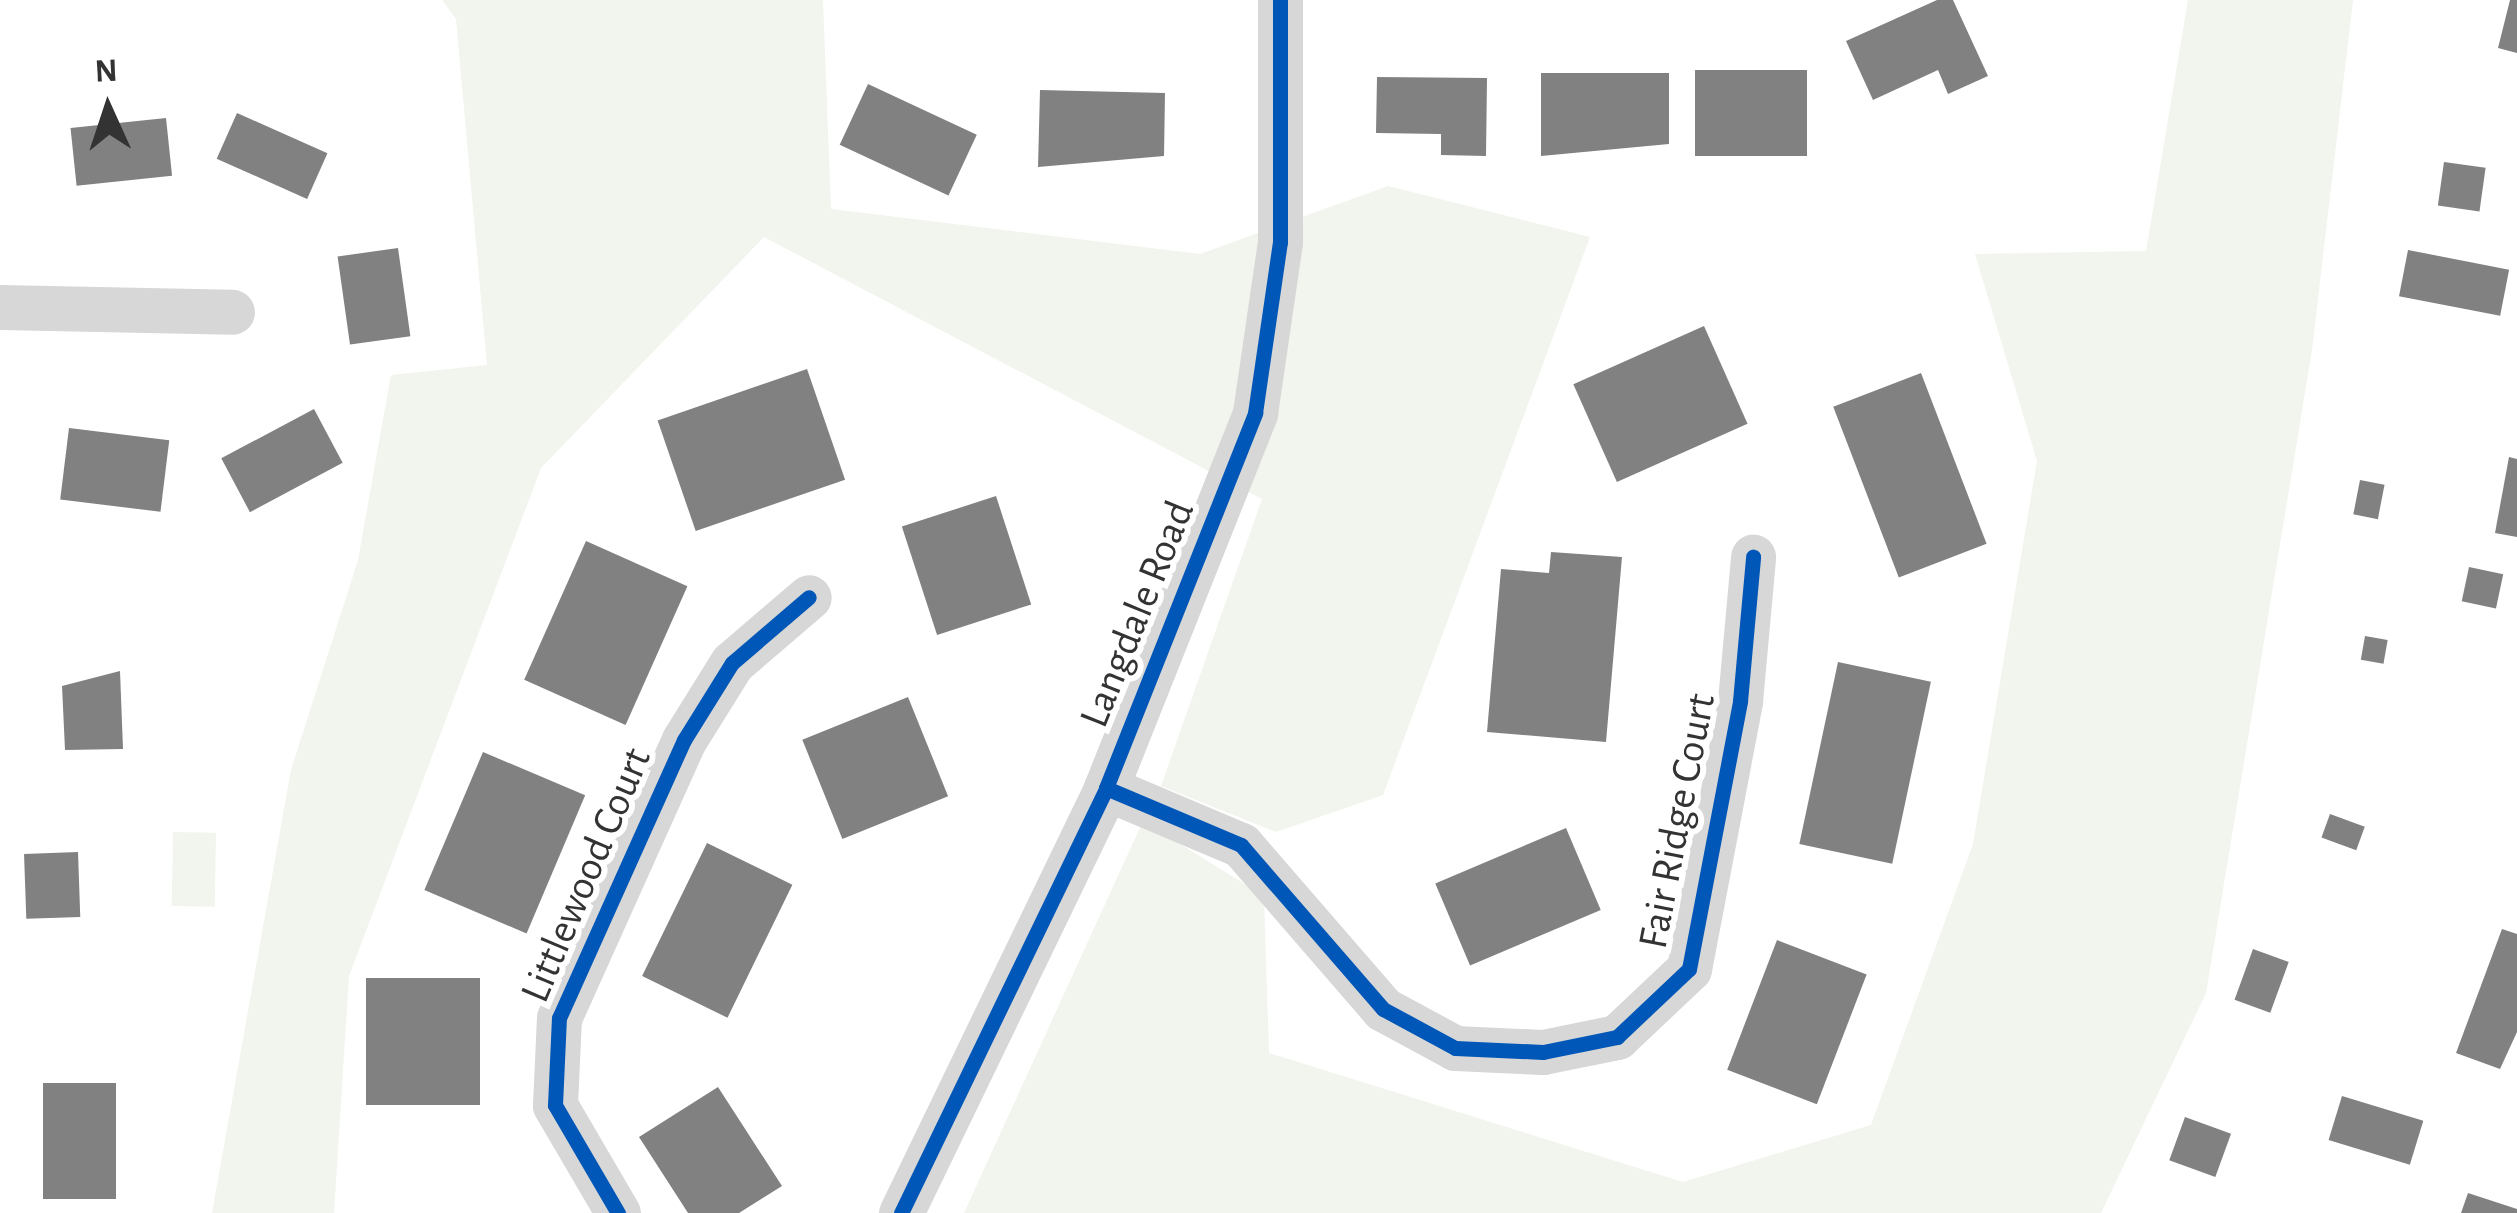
<!DOCTYPE html>
<html>
<head>
<meta charset="utf-8">
<style>
	body { margin:0 }
	#map { position:relative; width:2517px; height:1213px; overflow:hidden; background:#fff; font-family:"Alegreya Sans",sans-serif }
	div>[style] { position:absolute }
	.green>* { inset:0; background:#f1f5ed; transform-origin:0 0 }
	.building>* { inset:0; background:#818181; transform-origin:0 0 }
	.minor>* { height:45px; margin:-22.5px; padding:0 22.5px; transform-origin:22.5px; border-radius:22.5px; background:#d7d7d7 }
	.cycleway>* { height:15px; margin:-7.5px; padding:0 7.5px; transform-origin:7.5px; border-radius:7.5px; background:#0057b8 }
	span { translate:-50% -50%; white-space:nowrap; text-align:center; line-height:1.15; -webkit-text-stroke:12px #fff; paint-order:stroke }
	.street-label { font-size:42px; color:#333 }
	.north { position:absolute; left:48px; top:48px; width:120px; height:120px; -webkit-text-stroke:9px #fff; paint-order:stroke; rotate:357deg; font-size:33px; font-weight:700; line-height:48px; text-align:center; color:#333 }
	.north::after { content:''; display:block; margin:auto; width:42px; height:54px; background:#333; clip-path:polygon(50% 0,100% 100%,50% 72%,0 100%) }
</style>
</head>
<body>
<div id="map">
	<div class="green">
		<i style="clip-path:polygon(442px 0,823px 0,831px 209px,1200px 254px,1388px 186px,1590px 237px,1383px 795px,1276px 832px,1161px 786px,1262px 499px,764px 237px,541px 468px,349px 976px,334px 1213px,212px 1213px,291px 770px,358px 560px,391px 375px,487px 365px,456px 19px)"></i>
		<i style="clip-path:polygon(2188px 0,2353px 0,2312px 350px,2206px 993px,2101px 1213px,964px 1213px,1143px 821px,1264px 896px,1269px 1053px,1683px 1182px,1871px 1125px,1973px 844px,2037px 461px,1975px 254px,2146px 251px)"></i>
		<i style="left:173px;top:832px;width:43px;height:74px;rotate:1deg"></i>
	</div>
	<div class="building">
		<i style="clip-path:polygon(1937px 0,1953px 0,1988px 76px,1948px 94px,1938px 70px,1873px 100px,1846px 41px)"></i>
		<i style="clip-path:polygon(2510px 0,2517px 0,2517px 53px,2498px 48px)"></i>
		<i style="left:1807px;top:70px;width:86px;height:112px;rotate:90deg"></i>
		<i style="clip-path:polygon(1541px 73px,1669px 73px,1669px 144px,1541px 156px)"></i>
		<i style="clip-path:polygon(1377px 77px,1487px 78px,1486px 156px,1441px 155px,1441px 134px,1376px 133px)"></i>
		<i style="left:868px;top:84px;width:120px;height:67px;rotate:25deg"></i>
		<i style="clip-path:polygon(1040px 90px,1165px 93px,1164px 156px,1038px 167px)"></i>
		<i style="left:237px;top:113px;width:99px;height:50px;rotate:24deg"></i>
		<i style="left:166px;top:118px;width:58px;height:96px;rotate:84deg"></i>
		<i style="left:2444px;top:162px;width:42px;height:44px;rotate:8deg"></i>
		<i style="left:398px;top:248px;width:89px;height:61px;rotate:82deg"></i>
		<i style="left:2408px;top:250px;width:103px;height:47px;rotate:11deg"></i>
		<i style="left:1704px;top:326px;width:107px;height:143px;rotate:66deg"></i>
		<i style="left:807px;top:369px;width:117px;height:158px;rotate:71deg"></i>
		<i style="left:1921px;top:373px;width:183px;height:94px;rotate:69deg"></i>
		<i style="left:314px;top:409px;width:61px;height:105px;rotate:62deg"></i>
		<i style="left:69px;top:428px;width:101px;height:72px;rotate:7deg"></i>
		<i style="clip-path:polygon(2509px 457px,2517px 459px,2517px 537px,2495px 533px)"></i>
		<i style="left:2360px;top:480px;width:25px;height:35px;rotate:11deg"></i>
		<i style="left:996px;top:496px;width:114px;height:99px;rotate:72deg"></i>
		<i style="left:586px;top:541px;width:111px;height:152px;rotate:24deg"></i>
		<i style="clip-path:polygon(1551px 552px,1622px 557px,1606px 742px,1487px 732px,1501px 569px,1549px 573px)"></i>
		<i style="left:2469px;top:567px;width:35px;height:35px;rotate:12deg"></i>
		<i style="left:2365px;top:636px;width:23px;height:24px;rotate:10deg"></i>
		<i style="left:1838px;top:662px;width:95px;height:186px;rotate:12deg"></i>
		<i style="clip-path:polygon(120px 671px,123px 749px,65px 750px,62px 686px)"></i>
		<i style="left:908px;top:697px;width:107px;height:114px;rotate:68deg"></i>
		<i style="left:483px;top:752px;width:111px;height:150px;rotate:23deg"></i>
		<i style="left:2330px;top:814px;width:37px;height:25px;rotate:20deg"></i>
		<i style="left:1566px;top:828px;width:89px;height:142px;rotate:67deg"></i>
		<i style="left:707px;top:843px;width:95px;height:148px;rotate:26deg"></i>
		<i style="left:78px;top:852px;width:65px;height:54px;rotate:88deg"></i>
		<i style="clip-path:polygon(2502px 929px,2517px 934px,2517px 1032px,2500px 1069px,2456px 1053px)"></i>
		<i style="left:1777px;top:940px;width:96px;height:139px;rotate:21deg"></i>
		<i style="left:2253px;top:949px;width:38px;height:54px;rotate:20deg"></i>
		<i style="left:366px;top:978px;width:114px;height:127px"></i>
		<i style="left:116px;top:1083px;width:116px;height:73px;rotate:90deg"></i>
		<i style="clip-path:polygon(718px 1087px,782px 1186px,739px 1213px,688px 1213px,639px 1137px)"></i>
		<i style="left:2342px;top:1096px;width:85px;height:46px;rotate:17deg"></i>
		<i style="left:2185px;top:1117px;width:49px;height:46px;rotate:20deg"></i>
		<i style="clip-path:polygon(2468px 1193px,2517px 1209px,2517px 1213px,2461px 1213px)"></i>
	</div>
	<div class="minor">
		<i style="left:0;top:307px;width:232px;rotate:1.2deg"></i>
		<i style="left:1106px;top:788px;width:147px;rotate:22.9deg"></i>
		<i style="left:1241px;top:845px;width:217px;rotate:49.1deg"></i>
		<i style="left:1383px;top:1009px;width:82px;rotate:28.4deg"></i>
		<i style="left:1455px;top:1048px;width:88px;rotate:2.6deg"></i>
		<i style="left:1543px;top:1052px;width:76px;rotate:-11.5deg"></i>
		<i style="left:1617px;top:1037px;width:99px;rotate:-43.4deg"></i>
		<i style="left:1689px;top:969px;width:273px;rotate:-79.2deg"></i>
		<i style="left:1740px;top:701px;width:145px;rotate:-84.8deg"></i>
		<i style="left:618px;top:1213px;width:125px;rotate:-120.3deg"></i>
		<i style="left:555px;top:1105px;width:87px;rotate:-87.4deg"></i>
		<i style="left:559px;top:1018px;width:305px;rotate:-65.8deg"></i>
		<i style="left:684px;top:740px;width:91px;rotate:-58.1deg"></i>
		<i style="left:732px;top:663px;width:101px;rotate:-40.6deg"></i>
		<i style="left:901px;top:1213px;width:472px;rotate:-64.2deg"></i>
		<i style="left:1106px;top:788px;width:404px;rotate:-68.3deg"></i>
		<i style="left:1255px;top:413px;width:173px;rotate:-81.7deg"></i>
		<i style="left:1280px;top:242px;width:242px;rotate:-90deg"></i>
	</div>
	<div class="cycleway">
		<i style="left:1106px;top:788px;width:147px;rotate:22.9deg"></i>
		<i style="left:1241px;top:845px;width:217px;rotate:49.1deg"></i>
		<i style="left:1383px;top:1009px;width:82px;rotate:28.4deg"></i>
		<i style="left:1455px;top:1048px;width:88px;rotate:2.6deg"></i>
		<i style="left:1543px;top:1052px;width:76px;rotate:-11.5deg"></i>
		<i style="left:1617px;top:1037px;width:99px;rotate:-43.4deg"></i>
		<i style="left:1689px;top:969px;width:273px;rotate:-79.2deg"></i>
		<i style="left:1740px;top:701px;width:145px;rotate:-84.8deg"></i>
		<i style="left:618px;top:1213px;width:125px;rotate:-120.3deg"></i>
		<i style="left:555px;top:1105px;width:87px;rotate:-87.4deg"></i>
		<i style="left:559px;top:1018px;width:305px;rotate:-65.8deg"></i>
		<i style="left:684px;top:740px;width:91px;rotate:-58.1deg"></i>
		<i style="left:732px;top:663px;width:101px;rotate:-40.6deg"></i>
		<i style="left:901px;top:1213px;width:472px;rotate:-64.2deg"></i>
		<i style="left:1106px;top:788px;width:404px;rotate:-68.3deg"></i>
		<i style="left:1255px;top:413px;width:173px;rotate:-81.7deg"></i>
		<i style="left:1280px;top:242px;width:242px;rotate:-90deg"></i>
	</div>
	<div class="street-label">
		<span style="left:1137px;top:614px;rotate:-68deg">Langdale Road</span>
		<span style="left:1677px;top:821px;rotate:-79deg">Fair Ridge Court</span>
		<span style="left:586px;top:875px;rotate:-67deg">Littlewood Court</span>
	</div>
	<div class="north">N</div>
</div>
</body>
</html>
